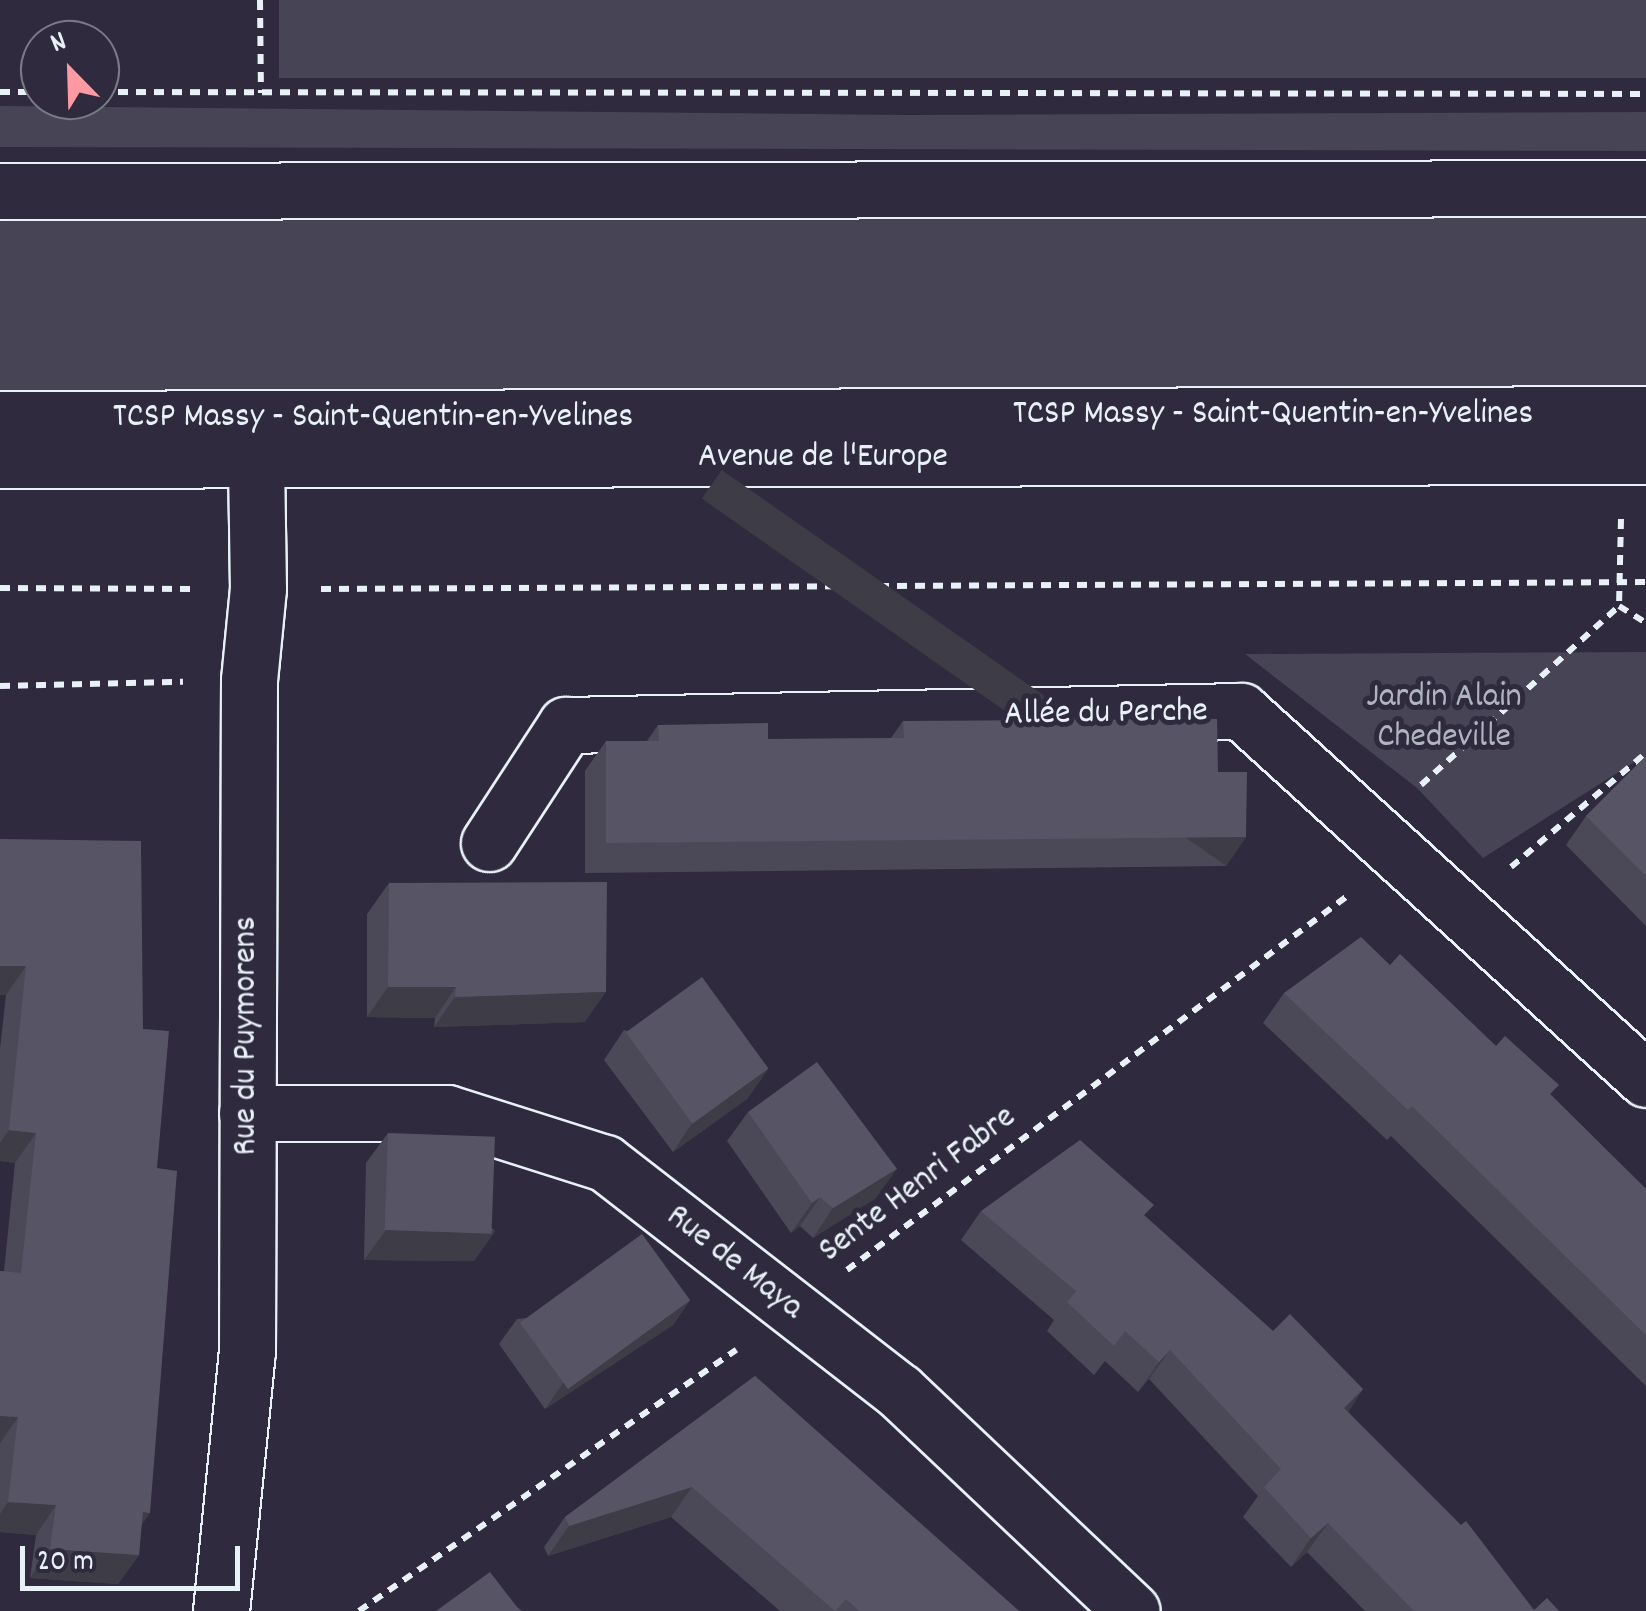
<!DOCTYPE html>
<html>
<head>
<meta charset="utf-8">
<style>
	body { margin:0 }
	#map { position:relative; width:1646px; height:1611px; overflow:hidden; background:#2f2a3d; font-family:Dekko,sans-serif }
	div>[style] { position:absolute }
	.green>* { inset:0; background:#464455; transform-origin:0 0 }
	.path>* { height:6px; margin-top:-3px; transform-origin:0; background:repeating-linear-gradient(90deg,#e8f1f8 0 10px,transparent 0 18px) }
	.roads { filter:drop-shadow(2px 0 #e8f1f8) drop-shadow(-2px 0 #e8f1f8) drop-shadow(0 2px #e8f1f8) drop-shadow(0 -2px #e8f1f8) }
	.minor>* { height:55px; margin:-27.5px; padding:0 27.5px; transform-origin:27.5px; border-radius:27.5px; background:#2f2a3d }
	.major>* { height:55px; margin:-27.5px; padding:0 27.5px; transform-origin:27.5px; border-radius:27.5px; background:#2f2a3d }
	.wall>* { inset:0; background:#4b4957 }
	.shaded-wall>* { inset:0; background:#3d3c47; transform-origin:0 0 }
	.building>* { inset:0; background:#575565; transform-origin:0 0 }
	span { translate:-50% -50%; white-space:nowrap; text-align:center; line-height:1.15; -webkit-text-stroke:10px #2f2a3d; paint-order:stroke }
	.street-label { font-size:35px; color:#e8f1f8 }
	.park-label { font-size:35px; color:#afb4bf }
	.north { position:absolute; left:20px; top:20px; width:100px; height:100px; box-sizing:border-box; background:#2f2a3d; border:2px solid #797a88; border-radius:50%; rotate:337deg; font-size:28px; font-weight:700; line-height:40px; text-align:center; color:#e8f1f8 }
	.north::after { content:''; display:block; margin:auto; width:35px; height:45px; background:#ff9aa2; clip-path:polygon(50% 0,100% 100%,50% 72%,0 100%) }
	.scale { position:absolute; left:20px; top:1546px; width:220px; height:45px; box-sizing:border-box; border:5px solid #e8f1f8; border-top:0; padding-left:12px; font-size:30px; line-height:35px; white-space:nowrap; color:#e8f1f8; -webkit-text-stroke:8px #2f2a3d; paint-order:stroke }
</style>
</head>
<body>
<div id="map">
	<div class="green">
		<i style="left:279px;top:0;width:1367px;height:78px"></i>
		<i style="clip-path:polygon(0 106px,906px 115px,1646px 112px,1646px 151px,0 147px)"></i>
		<i style="left:1646px;top:218px;width:176px;height:1646px;rotate:90deg"></i>
		<i style="clip-path:polygon(1646px 652px,1646px 763px,1636px 761px,1483px 858px,1417px 788px,1245px 654px)"></i>
	</div>
	<div class="path">
		<i style="left:260px;top:0;width:93px;rotate:89.4deg"></i>
		<i style="left:0;top:92px;width:40px"></i>
		<i style="left:100px;top:92px;width:1546px;rotate:0.07deg"></i>
		<i style="left:1621px;top:519px;width:87px;rotate:91.3deg"></i>
		<i style="left:1619px;top:606px;width:32px;rotate:32deg"></i>
		<i style="left:0;top:588px;width:194px;rotate:0.3deg"></i>
		<i style="left:321px;top:589px;width:1325px;rotate:-0.3deg"></i>
		<i style="left:0;top:686px;width:183px;rotate:-1.3deg"></i>
		<i style="left:1421px;top:785px;width:267px;rotate:-42.1deg"></i>
		<i style="left:1511px;top:867px;width:177px;rotate:-40.2deg"></i>
		<i style="left:847px;top:1270px;width:623px;rotate:-36.78deg"></i>
		<i style="left:359px;top:1611px;width:459px;rotate:-34.7deg"></i>
	</div>
	<div class="roads">
		<div class="minor">
			<i style="left:0;top:419px;width:1646px;rotate:-0.17deg"></i>
			<i style="left:489px;top:843px;width:141px;rotate:-56.9deg"></i>
			<i style="left:566px;top:725px;width:675px;rotate:-1.19deg"></i>
			<i style="left:1241px;top:711px;width:547px;rotate:42.26deg"></i>
			<i style="left:247px;top:1113px;width:200px"></i>
			<i style="left:447px;top:1113px;width:166px;rotate:17.6deg"></i>
			<i style="left:605px;top:1163px;width:372px;rotate:37.8deg"></i>
			<i style="left:899px;top:1391px;width:320px;rotate:43.4deg"></i>
			<i style="left:221px;top:1611px;width:260px;rotate:-84.3deg"></i>
			<i style="left:247px;top:1352px;width:672px;rotate:-89.83deg"></i>
			<i style="left:249px;top:680px;width:91px;rotate:-84.4deg"></i>
			<i style="left:258px;top:589px;width:129px;rotate:-90.9deg"></i>
		</div>
		<div class="major">
			<i style="left:0;top:191px;width:1646px;rotate:-0.1deg"></i>
			<i style="left:0;top:460px;width:1646px;rotate:-0.14deg"></i>
		</div>
	</div>
	<div class="wall">
		<i style="clip-path:polygon(903px 721px,1218px 772px,1246px 837px,1226px 866px,585px 873px,585px 771px,606px 741px,647px 741px,658px 725px,768px 739px,891px 738px)"></i>
		<i style="clip-path:polygon(1646px 756px,1646px 926px,1566px 845px,1586px 816px)"></i>
		<i style="clip-path:polygon(0 839px,143px 1029px,157px 1168px,150px 1513px,141px 1525px,139px 1555px,118px 1584px,30px 1578px,36px 1535px,0 1532px,0 1271px,4px 1271px,15px 1163px,0 1161px,0 1049px,6px 995px,0 995px)"></i>
		<i style="clip-path:polygon(389px 883px,585px 1022px,434px 1027px,435px 1018px,367px 1017px,367px 914px)"></i>
		<i style="clip-path:polygon(1390px 965px,1496px 1046px,1551px 1095px,1646px 1189px,1646px 1386px,1391px 1136px,1387px 1140px,1263px 1023px,1284px 993px)"></i>
		<i style="clip-path:polygon(624px 1030px,768px 1069px,747px 1099px,673px 1152px,604px 1060px)"></i>
		<i style="clip-path:polygon(748px 1112px,876px 1198px,813px 1238px,800px 1226px,791px 1233px,727px 1141px)"></i>
		<i style="clip-path:polygon(388px 1133px,495px 1231px,474px 1261px,364px 1260px,366px 1163px)"></i>
		<i style="clip-path:polygon(981px 1211px,1146px 1217px,1273px 1331px,1363px 1389px,1348px 1412px,1534px 1610px,1559px 1611px,1365px 1611px,1307px 1552px,1291px 1567px,1243px 1517px,1258px 1496px,1149px 1379px,1138px 1392px,1105px 1361px,1094px 1375px,1047px 1331px,1054px 1320px,961px 1240px)"></i>
		<i style="clip-path:polygon(690px 1300px,673px 1325px,545px 1409px,499px 1344px,517px 1319px)"></i>
		<i style="clip-path:polygon(755px 1376px,1019px 1611px,780px 1611px,671px 1517px,548px 1556px,544px 1547px,565px 1517px)"></i>
	</div>
	<div class="shaded-wall">
		<i style="left:1246px;top:837px;width:35px;height:640px;rotate:125deg"></i>
		<i style="clip-path:polygon(0 966px,26px 966px,6px 995px,0 995px)"></i>
		<i style="clip-path:polygon(388px 987px,456px 987px,435px 1018px,367px 1017px)"></i>
		<i style="clip-path:polygon(606px 992px,585px 1022px,434px 1027px,455px 997px)"></i>
		<i style="clip-path:polygon(768px 1069px,747px 1099px,673px 1152px,693px 1122px)"></i>
		<i style="clip-path:polygon(9px 1130px,36px 1133px,15px 1163px,0 1161px,0 1143px)"></i>
		<i style="clip-path:polygon(897px 1169px,876px 1198px,813px 1238px,833px 1208px)"></i>
		<i style="clip-path:polygon(820px 1197px,800px 1226px,791px 1233px,812px 1203px)"></i>
		<i style="clip-path:polygon(386px 1230px,495px 1231px,474px 1261px,364px 1260px)"></i>
		<i style="clip-path:polygon(690px 1300px,673px 1325px,545px 1409px,563px 1383px)"></i>
		<i style="clip-path:polygon(1170px 1350px,1149px 1379px,1138px 1392px,1159px 1362px)"></i>
		<i style="clip-path:polygon(1363px 1389px,1343px 1419px,1344px 1408px)"></i>
		<i style="clip-path:polygon(0 1416px,18px 1417px,0 1443px)"></i>
		<i style="clip-path:polygon(692px 1487px,671px 1517px,548px 1556px,569px 1526px)"></i>
		<i style="clip-path:polygon(8px 1502px,56px 1505px,36px 1535px,0 1532px,0 1514px)"></i>
		<i style="clip-path:polygon(143px 1512px,150px 1513px,129px 1543px)"></i>
		<i style="clip-path:polygon(1328px 1523px,1307px 1552px,1291px 1567px,1311px 1538px)"></i>
		<i style="clip-path:polygon(50px 1549px,139px 1555px,118px 1584px,30px 1578px)"></i>
	</div>
	<div class="building">
		<i style="clip-path:polygon(1217px 719px,1218px 772px,1247px 772px,1246px 837px,606px 843px,606px 741px,659px 741px,658px 725px,768px 723px,768px 739px,904px 738px,903px 721px)"></i>
		<i style="clip-path:polygon(1646px 756px,1646px 876px,1586px 816px)"></i>
		<i style="clip-path:polygon(0 839px,141px 841px,143px 1029px,169px 1031px,157px 1168px,177px 1171px,150px 1513px,143px 1512px,139px 1555px,50px 1549px,56px 1505px,8px 1502px,18px 1417px,0 1416px,0 1271px,21px 1273px,36px 1133px,9px 1130px,26px 966px,0 966px)"></i>
		<i style="clip-path:polygon(607px 882px,606px 992px,455px 997px,456px 987px,388px 987px,389px 883px)"></i>
		<i style="clip-path:polygon(1361px 937px,1390px 965px,1400px 954px,1496px 1046px,1505px 1036px,1559px 1085px,1550px 1094px,1646px 1189px,1646px 1335px,1412px 1106px,1408px 1110px,1284px 993px)"></i>
		<i style="left:702px;top:977px;width:113px;height:94px;rotate:54deg"></i>
		<i style="clip-path:polygon(817px 1062px,897px 1169px,833px 1208px,820px 1197px,812px 1203px,748px 1112px)"></i>
		<i style="left:388px;top:1133px;width:107px;height:97px;rotate:2deg"></i>
		<i style="clip-path:polygon(1080px 1140px,1154px 1205px,1144px 1215px,1273px 1331px,1290px 1314px,1363px 1389px,1344px 1408px,1461px 1525px,1466px 1521px,1534px 1610px,1547px 1598px,1559px 1611px,1414px 1611px,1328px 1523px,1311px 1538px,1264px 1487px,1281px 1469px,1170px 1350px,1159px 1362px,1125px 1331px,1114px 1346px,1067px 1302px,1076px 1291px,981px 1211px)"></i>
		<i style="left:642px;top:1234px;width:82px;height:151px;rotate:54deg"></i>
		<i style="clip-path:polygon(755px 1376px,1019px 1611px,859px 1611px,846px 1599px,835px 1611px,692px 1487px,569px 1526px,565px 1517px)"></i>
		<i style="clip-path:polygon(490px 1572px,517px 1607px,522px 1611px,436px 1611px)"></i>
	</div>
	<div class="street-label">
		<span style="left:1273px;top:415px">TCSP Massy - Saint-Quentin-en-Yvelines</span>
		<span style="left:373px;top:418px">TCSP Massy - Saint-Quentin-en-Yvelines</span>
		<span style="left:823px;top:458px">Avenue de l'Europe</span>
		<span style="left:1106px;top:714px;rotate:-1deg">Allée du Perche</span>
		<span style="left:247px;top:1036px;rotate:-90deg">Rue du Puymorens</span>
		<span style="left:918px;top:1185px;rotate:-37deg">Sente Henri Fabre</span>
		<span style="left:734px;top:1263px;rotate:38deg">Rue de Maya</span>
	</div>
	<div class="park-label">
		<span style="left:1444px;top:718px">Jardin Alain<br>Chedeville</span>
	</div>
	<div class="north">N</div>
	<div class="scale">20 m</div>
</div>
</body>
</html>
